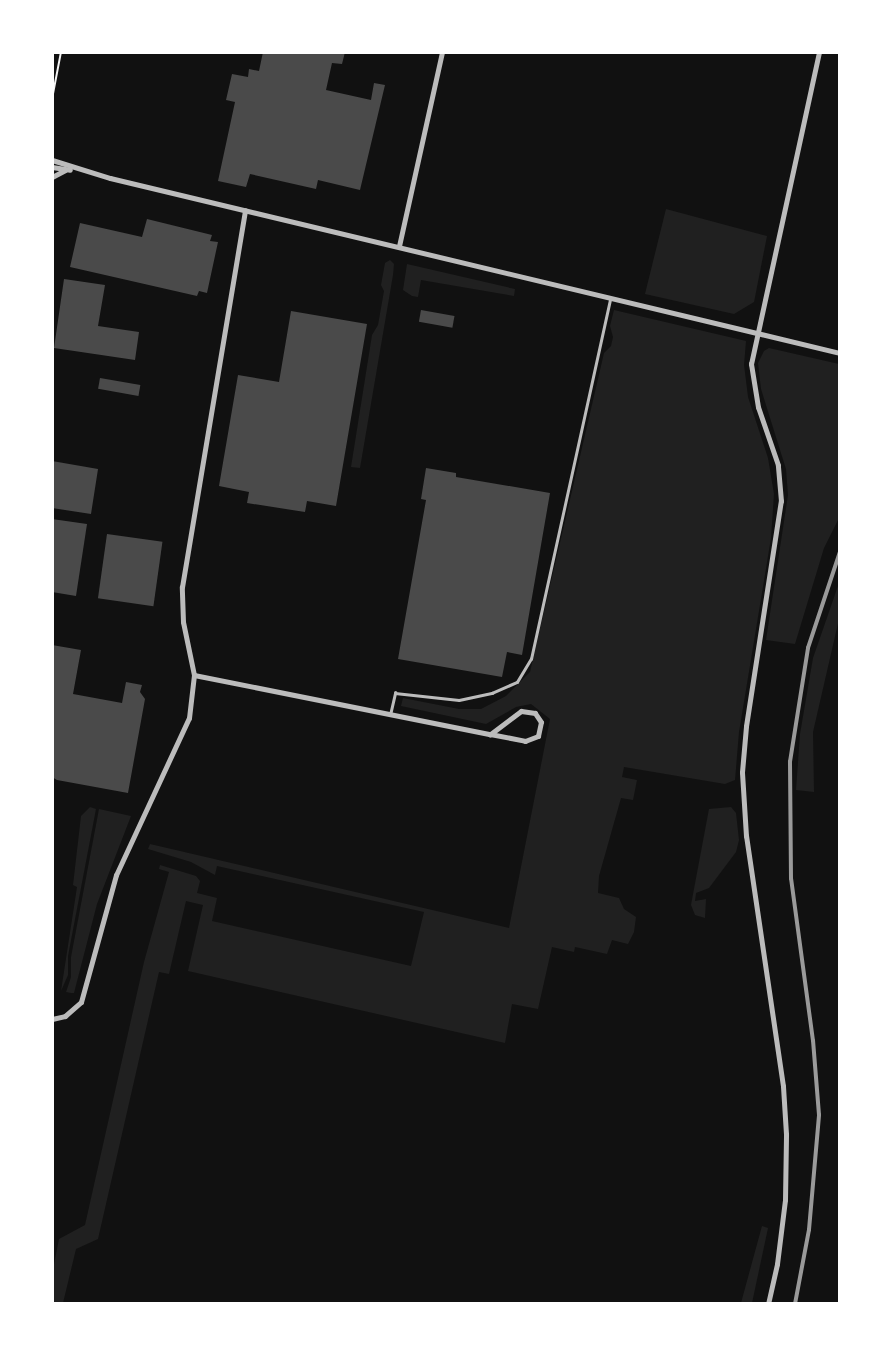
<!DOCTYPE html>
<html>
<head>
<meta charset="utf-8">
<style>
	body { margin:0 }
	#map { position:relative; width:892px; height:1356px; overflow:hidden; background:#111; font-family:"DejaVu Sans",sans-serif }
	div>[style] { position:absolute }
	.green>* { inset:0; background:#202020 }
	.building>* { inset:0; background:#4a4a4a; transform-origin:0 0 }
	.path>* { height:2px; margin:-1px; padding:0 1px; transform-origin:1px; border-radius:1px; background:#f5f5f5 }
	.service>* { height:2.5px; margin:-1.25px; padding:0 1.25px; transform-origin:1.25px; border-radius:1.25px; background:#bcbcbc }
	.minor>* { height:5px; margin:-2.5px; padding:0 2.5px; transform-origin:2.5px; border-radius:2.5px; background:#bcbcbc }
	.rail>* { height:3.5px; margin:-1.75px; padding:0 1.75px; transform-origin:1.75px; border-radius:1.75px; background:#9a9a9a }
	span { translate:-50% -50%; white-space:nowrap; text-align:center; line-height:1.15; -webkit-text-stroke:5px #fff; paint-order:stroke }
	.frame { position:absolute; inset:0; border:54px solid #fff; pointer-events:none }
</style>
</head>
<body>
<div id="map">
	<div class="green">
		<i style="clip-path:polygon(666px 209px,767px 236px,754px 302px,734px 314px,645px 294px)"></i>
		<i style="clip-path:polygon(390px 260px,394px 264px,393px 275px,360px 468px,351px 467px,372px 335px,378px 325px,384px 291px,381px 285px,385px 263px)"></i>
		<i style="clip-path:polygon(407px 264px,515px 289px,514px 296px,421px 280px,418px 297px,412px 296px,403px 290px)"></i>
		<i style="clip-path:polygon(614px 310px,746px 341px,744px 365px,748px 397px,768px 458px,774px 494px,771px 538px,739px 732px,735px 780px,725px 784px,624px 767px,622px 777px,637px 780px,633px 800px,621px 798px,599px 876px,598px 893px,619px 898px,624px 909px,636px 917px,634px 932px,628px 944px,612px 940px,607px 954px,575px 947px,574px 952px,552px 947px,538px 1009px,512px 1004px,505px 1043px,188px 971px,203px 905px,186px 901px,169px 974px,159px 972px,98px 1239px,76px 1249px,63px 1303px,53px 1303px,53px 1269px,59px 1239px,85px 1225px,144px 962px,169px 872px,159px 869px,160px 865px,196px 876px,200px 881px,197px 893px,217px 898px,212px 921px,411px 966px,424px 912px,217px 866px,215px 875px,191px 862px,148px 849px,150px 844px,509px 928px,550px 719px,531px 704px,516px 707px,486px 724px,401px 706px,403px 698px,459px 709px,481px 709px,506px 696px,530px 672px,604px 353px,611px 346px,613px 337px,610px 326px)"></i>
		<i style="clip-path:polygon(769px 348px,839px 364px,839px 518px,824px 548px,795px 644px,766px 640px,788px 495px,786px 469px,761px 389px,758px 363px,764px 351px)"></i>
		<i style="clip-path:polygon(839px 583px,839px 619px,813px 732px,814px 792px,796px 790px,800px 734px,813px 658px)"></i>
		<i style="clip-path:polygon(90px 807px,96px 809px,68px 956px,68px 975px,61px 991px,77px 887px,73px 885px,81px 816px)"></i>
		<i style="clip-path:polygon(731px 807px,736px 813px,739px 840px,736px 852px,709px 888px,696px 893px,695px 901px,706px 899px,705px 918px,695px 915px,691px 905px,709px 809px)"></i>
		<i style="clip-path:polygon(99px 809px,131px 816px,97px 904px,74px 993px,71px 993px,66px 992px,71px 977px,71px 957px)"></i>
		<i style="clip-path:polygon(762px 1226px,768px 1228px,752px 1303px,741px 1303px)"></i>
	</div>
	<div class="building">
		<i style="clip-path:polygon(263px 52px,345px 52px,342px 64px,332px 63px,326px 90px,371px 100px,374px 83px,385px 85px,360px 190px,318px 180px,316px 189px,250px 174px,246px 187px,218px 181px,235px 102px,226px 100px,232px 74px,248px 77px,249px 69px,259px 71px)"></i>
		<i style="clip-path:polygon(147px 219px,212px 235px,210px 241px,218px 242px,207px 293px,199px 291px,197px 296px,70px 267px,80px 223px,142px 237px)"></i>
		<i style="clip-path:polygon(64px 279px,105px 285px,98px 326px,139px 332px,135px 360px,54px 348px)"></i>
		<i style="left:421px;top:310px;width:34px;height:12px;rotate:10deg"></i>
		<i style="clip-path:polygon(291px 311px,367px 324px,336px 506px,307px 501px,305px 512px,247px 503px,249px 492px,219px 486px,238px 375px,279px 382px)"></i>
		<i style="left:100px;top:378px;width:41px;height:11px;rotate:10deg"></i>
		<i style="clip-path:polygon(52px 461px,98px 469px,91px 514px,52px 508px)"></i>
		<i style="clip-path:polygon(426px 468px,456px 473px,456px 477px,550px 493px,522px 655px,507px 652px,502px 677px,398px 659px,426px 500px,421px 499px)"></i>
		<i style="clip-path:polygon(52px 519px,87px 524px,76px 596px,52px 592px)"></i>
		<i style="left:107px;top:534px;width:56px;height:65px;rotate:8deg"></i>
		<i style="clip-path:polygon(52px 645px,81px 650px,73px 694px,122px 703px,126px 682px,142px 685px,140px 692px,145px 699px,128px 793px,57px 780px,52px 777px)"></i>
	</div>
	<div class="path">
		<i style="left:52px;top:99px;width:48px;rotate:-79.2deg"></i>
	</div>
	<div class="service">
		<i style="left:390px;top:715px;width:23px;rotate:-77deg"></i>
		<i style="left:395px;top:693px;width:64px;rotate:6.2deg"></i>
		<i style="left:459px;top:700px;width:34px;rotate:-12deg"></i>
		<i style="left:492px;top:693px;width:27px;rotate:-24deg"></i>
		<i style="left:517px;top:682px;width:27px;rotate:-59deg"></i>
		<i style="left:531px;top:659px;width:368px;rotate:-77.6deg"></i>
	</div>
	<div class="minor">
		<i style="left:52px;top:160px;width:61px;rotate:17.2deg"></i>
		<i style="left:110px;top:178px;width:751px;rotate:13.48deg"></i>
		<i style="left:52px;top:167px;width:18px;rotate:9deg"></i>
		<i style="left:52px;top:177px;width:15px;rotate:-28deg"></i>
		<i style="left:399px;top:246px;width:199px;rotate:-77.5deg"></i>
		<i style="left:194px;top:675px;width:302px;rotate:11.3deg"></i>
		<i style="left:490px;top:734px;width:36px;rotate:11deg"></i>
		<i style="left:525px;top:741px;width:14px;rotate:-21deg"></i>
		<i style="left:538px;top:736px;width:14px;rotate:-78deg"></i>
		<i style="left:541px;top:722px;width:11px;rotate:-124deg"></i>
		<i style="left:535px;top:713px;width:14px;rotate:-172deg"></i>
		<i style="left:521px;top:711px;width:39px;rotate:143deg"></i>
		<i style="left:52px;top:1019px;width:13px;rotate:-13deg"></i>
		<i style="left:65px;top:1016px;width:21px;rotate:-41deg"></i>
		<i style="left:81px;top:1002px;width:132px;rotate:-74.6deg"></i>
		<i style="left:116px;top:875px;width:173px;rotate:-65.1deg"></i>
		<i style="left:189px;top:718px;width:43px;rotate:-83.4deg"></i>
		<i style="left:194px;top:675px;width:54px;rotate:-101.7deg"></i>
		<i style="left:183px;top:622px;width:35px;rotate:-92deg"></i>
		<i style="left:182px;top:587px;width:382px;rotate:-80.5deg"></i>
		<i style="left:768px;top:1304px;width:41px;rotate:-77.3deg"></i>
		<i style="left:777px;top:1264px;width:64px;rotate:-82.9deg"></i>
		<i style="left:785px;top:1200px;width:66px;rotate:-89.1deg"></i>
		<i style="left:786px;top:1134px;width:48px;rotate:-93.6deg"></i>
		<i style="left:783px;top:1086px;width:253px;rotate:-98.4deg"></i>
		<i style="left:746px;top:836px;width:64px;rotate:-93.6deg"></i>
		<i style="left:742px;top:772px;width:46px;rotate:-85deg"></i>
		<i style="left:746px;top:726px;width:228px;rotate:-81.2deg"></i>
		<i style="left:781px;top:501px;width:36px;rotate:-95deg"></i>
		<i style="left:778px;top:465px;width:61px;rotate:-109deg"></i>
		<i style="left:758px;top:407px;width:44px;rotate:-99.2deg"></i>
		<i style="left:751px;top:364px;width:319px;rotate:-77.7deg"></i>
	</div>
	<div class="rail">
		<i style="left:795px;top:1304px;width:75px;rotate:-79.3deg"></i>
		<i style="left:809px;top:1230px;width:115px;rotate:-85deg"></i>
		<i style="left:819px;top:1115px;width:74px;rotate:-94.6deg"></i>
		<i style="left:813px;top:1041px;width:163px;rotate:-97.7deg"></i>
		<i style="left:791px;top:879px;width:117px;rotate:-90.5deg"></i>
		<i style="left:790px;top:762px;width:115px;rotate:-81deg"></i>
		<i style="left:808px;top:648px;width:101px;rotate:-71.6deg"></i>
	</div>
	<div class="frame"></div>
</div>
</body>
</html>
